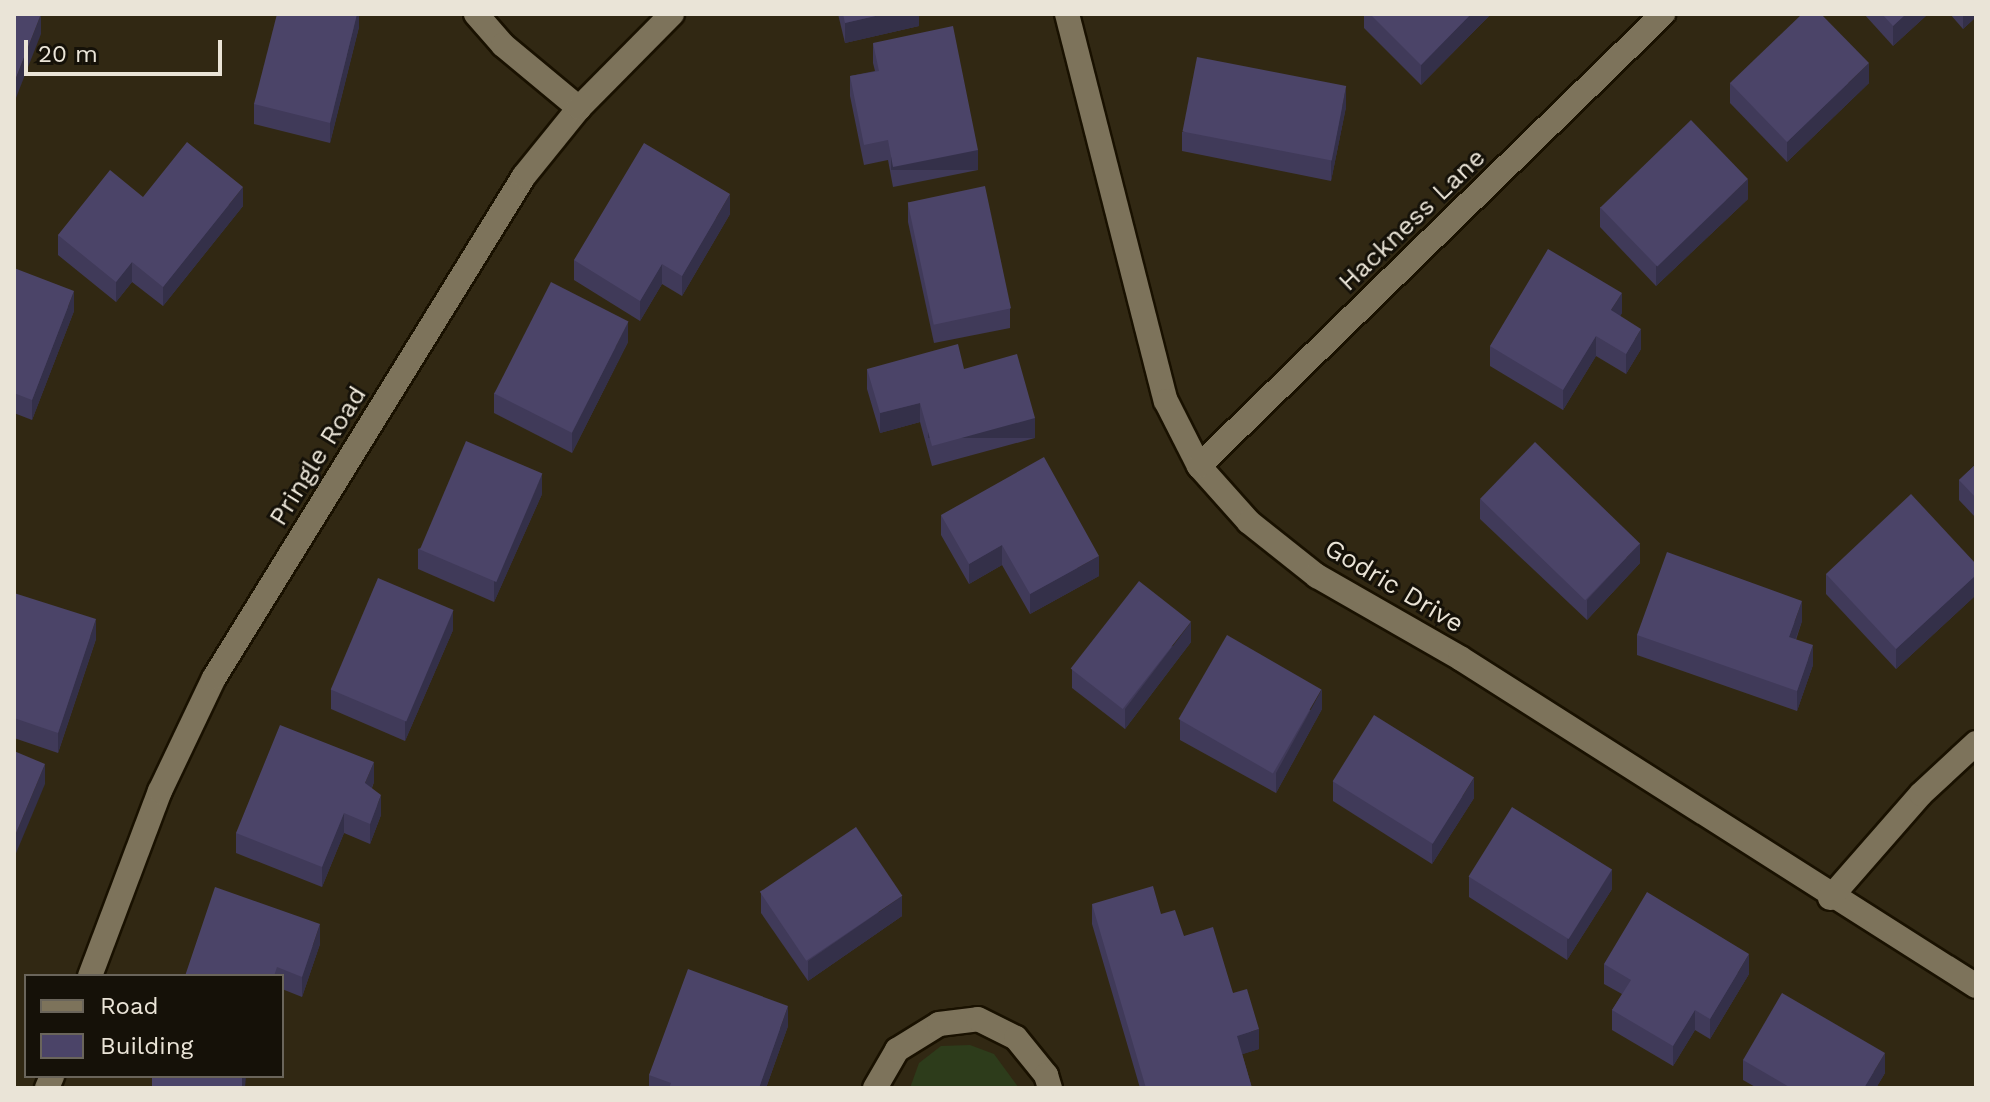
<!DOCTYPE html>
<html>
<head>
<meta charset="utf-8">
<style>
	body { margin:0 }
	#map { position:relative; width:1990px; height:1102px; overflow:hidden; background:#312813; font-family:"Work Sans",sans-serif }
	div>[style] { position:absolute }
	.green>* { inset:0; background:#2d3c1b }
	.roads { filter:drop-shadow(2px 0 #191100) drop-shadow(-2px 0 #191100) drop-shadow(0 2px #191100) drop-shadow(0 -2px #191100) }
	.street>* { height:24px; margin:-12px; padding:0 12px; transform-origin:12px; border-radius:12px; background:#7d735b }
	.wall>* { inset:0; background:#403a59 }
	.shaded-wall>* { inset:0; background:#343049; transform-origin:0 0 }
	.building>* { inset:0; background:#4b4468; transform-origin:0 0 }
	span { translate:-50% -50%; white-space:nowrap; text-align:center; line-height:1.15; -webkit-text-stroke:6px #151108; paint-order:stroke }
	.street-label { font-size:26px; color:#eae4d7 }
	.frame { position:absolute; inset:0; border:16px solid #eae4d7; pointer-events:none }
	.legend { position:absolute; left:24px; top:974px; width:260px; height:104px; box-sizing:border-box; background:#151108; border:2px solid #6a655b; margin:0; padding:10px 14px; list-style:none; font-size:24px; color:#eae4d7 }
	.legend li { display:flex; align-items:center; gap:16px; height:40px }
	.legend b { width:40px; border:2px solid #6a655b }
	.scale { position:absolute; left:24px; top:40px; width:198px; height:36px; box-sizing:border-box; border:4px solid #eae4d7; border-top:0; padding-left:10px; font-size:24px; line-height:28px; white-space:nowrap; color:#eae4d7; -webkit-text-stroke:6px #151108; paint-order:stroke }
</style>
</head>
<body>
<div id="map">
	<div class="green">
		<i style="clip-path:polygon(970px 1045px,994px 1054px,1019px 1088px,910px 1088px,919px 1063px,941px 1046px)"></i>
	</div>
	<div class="roads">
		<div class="street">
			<i style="left:476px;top:14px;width:41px;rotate:48.9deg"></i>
			<i style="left:503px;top:45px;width:99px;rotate:39.7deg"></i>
			<i style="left:1067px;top:14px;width:399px;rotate:75.7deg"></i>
			<i style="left:1166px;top:401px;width:73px;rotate:63.1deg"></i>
			<i style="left:1199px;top:466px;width:75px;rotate:48.2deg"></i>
			<i style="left:1249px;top:522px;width:87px;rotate:38.5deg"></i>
			<i style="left:1317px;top:576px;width:165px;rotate:29.8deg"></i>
			<i style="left:1460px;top:658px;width:611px;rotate:32.44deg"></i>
			<i style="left:1199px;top:466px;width:648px;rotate:-44.25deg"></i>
			<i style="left:1830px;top:898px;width:138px;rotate:-48.8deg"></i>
			<i style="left:1921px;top:794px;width:75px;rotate:-42.8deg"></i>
			<i style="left:90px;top:976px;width:198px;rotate:-69.3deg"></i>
			<i style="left:160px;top:791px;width:125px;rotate:-64.5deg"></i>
			<i style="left:214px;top:678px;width:590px;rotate:-58.3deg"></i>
			<i style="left:524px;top:176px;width:87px;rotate:-51deg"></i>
			<i style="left:579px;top:108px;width:132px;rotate:-45.3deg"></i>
			<i style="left:47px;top:1088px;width:13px;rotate:-67deg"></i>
			<i style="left:875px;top:1088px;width:44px;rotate:-59.9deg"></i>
			<i style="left:897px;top:1050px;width:49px;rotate:-31.8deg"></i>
			<i style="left:939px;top:1024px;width:39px;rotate:-7deg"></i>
			<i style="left:978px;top:1019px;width:42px;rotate:26.6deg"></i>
			<i style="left:1016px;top:1038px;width:48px;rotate:51deg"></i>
			<i style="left:1046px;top:1075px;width:14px;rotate:73deg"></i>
		</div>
	</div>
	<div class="wall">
		<i style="clip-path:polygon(359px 14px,359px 27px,330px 143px,254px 124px,254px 104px)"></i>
		<i style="clip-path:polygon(838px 14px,919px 14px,919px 26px,845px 43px)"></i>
		<i style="clip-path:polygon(1364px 14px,1491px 14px,1421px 85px,1364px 28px)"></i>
		<i style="clip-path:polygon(1864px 14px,1928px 14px,1893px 46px)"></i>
		<i style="clip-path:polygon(1950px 14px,1976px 14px,1976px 17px,1963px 29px)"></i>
		<i style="clip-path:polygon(873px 43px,978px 170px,893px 187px,888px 160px,864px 165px,850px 96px,850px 76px,875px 71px,873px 63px)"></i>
		<i style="clip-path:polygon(1730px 83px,1869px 83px,1787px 162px,1730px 103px)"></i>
		<i style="clip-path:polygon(1346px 107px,1331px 181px,1182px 151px,1182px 132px)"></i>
		<i style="clip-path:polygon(143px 197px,243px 206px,163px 306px,132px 282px,116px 302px,58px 255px,58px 235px)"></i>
		<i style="clip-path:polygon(1748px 199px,1656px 286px,1600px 227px,1600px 207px)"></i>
		<i style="clip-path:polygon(908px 202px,1010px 308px,1010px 328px,934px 343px,908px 222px)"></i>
		<i style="clip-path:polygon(730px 214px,682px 296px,662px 284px,640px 321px,574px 280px,574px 260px)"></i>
		<i style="clip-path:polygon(14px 268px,74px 311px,32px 420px,14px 413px)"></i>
		<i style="clip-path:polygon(1622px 313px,1620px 316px,1641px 349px,1626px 374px,1596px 356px,1563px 410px,1490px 366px,1490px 346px)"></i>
		<i style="clip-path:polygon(628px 342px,572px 453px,494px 413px,494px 393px)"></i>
		<i style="clip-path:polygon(867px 369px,964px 369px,1035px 438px,932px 466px,920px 422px,880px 433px,867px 389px)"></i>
		<i style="clip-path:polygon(1976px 464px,1976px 518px,1959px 500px,1959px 480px)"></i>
		<i style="clip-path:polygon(542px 494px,494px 602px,418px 569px,418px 549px)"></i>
		<i style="clip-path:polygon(1480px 499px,1640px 563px,1587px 620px,1480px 519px)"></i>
		<i style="clip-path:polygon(941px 515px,1099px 576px,1030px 614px,1002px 565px,969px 584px,941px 535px)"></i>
		<i style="clip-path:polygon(1976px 564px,1976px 595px,1896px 669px,1826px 594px,1826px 574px)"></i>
		<i style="clip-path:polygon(14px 593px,96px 639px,58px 753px,14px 738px)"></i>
		<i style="clip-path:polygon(1802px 621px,1796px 640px,1813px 665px,1797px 711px,1637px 655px,1637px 635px)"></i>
		<i style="clip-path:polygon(453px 630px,405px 741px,331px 709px,331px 689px)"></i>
		<i style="clip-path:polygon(1191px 642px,1125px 729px,1072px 688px,1072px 669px)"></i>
		<i style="clip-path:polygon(1322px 709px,1276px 793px,1180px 740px,1180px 720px)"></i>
		<i style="clip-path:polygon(1333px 781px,1474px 798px,1432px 864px,1333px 801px)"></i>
		<i style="clip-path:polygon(374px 782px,372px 788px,381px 815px,370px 844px,344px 833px,322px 887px,236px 853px,236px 833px)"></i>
		<i style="clip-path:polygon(1469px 877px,1612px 889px,1567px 960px,1469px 897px)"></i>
		<i style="clip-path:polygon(761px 893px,902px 916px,808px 981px,761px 913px)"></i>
		<i style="clip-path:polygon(1092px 904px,1161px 914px,1184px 936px,1233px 993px,1259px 1049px,1242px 1054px,1252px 1088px,1140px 1088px,1092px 924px)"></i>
		<i style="clip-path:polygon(320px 944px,302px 997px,282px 989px,282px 976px,185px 976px)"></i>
		<i style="clip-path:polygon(1604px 964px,1749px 974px,1710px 1039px,1695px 1030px,1673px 1066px,1612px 1030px,1612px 1010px,1622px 994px,1604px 984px)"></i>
		<i style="clip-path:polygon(788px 1026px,766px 1088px,649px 1088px,649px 1075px)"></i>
		<i style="clip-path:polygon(1743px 1060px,1885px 1073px,1876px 1088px,1757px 1088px,1743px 1080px)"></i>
	</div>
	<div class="shaded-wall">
		<i style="clip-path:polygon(41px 14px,41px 34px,14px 103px,14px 83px)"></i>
		<i style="clip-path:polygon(357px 14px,359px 14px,359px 27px,330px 143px,330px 123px)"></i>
		<i style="clip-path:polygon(884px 14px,919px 14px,919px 26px,845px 43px,845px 23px)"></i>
		<i style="clip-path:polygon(1471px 14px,1491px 14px,1421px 85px,1421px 65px)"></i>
		<i style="clip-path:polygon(1906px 14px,1928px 14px,1893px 46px,1893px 26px)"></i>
		<i style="clip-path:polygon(1963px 14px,1976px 14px,1976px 17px,1963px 29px)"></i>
		<i style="clip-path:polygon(1869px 63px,1869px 83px,1787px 162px,1787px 142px)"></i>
		<i style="clip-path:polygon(1346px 87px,1346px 107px,1331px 181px,1331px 161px)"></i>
		<i style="left:978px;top:150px;width:20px;height:87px;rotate:90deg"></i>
		<i style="clip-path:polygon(1748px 179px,1748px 199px,1656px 286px,1656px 266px)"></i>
		<i style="clip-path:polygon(243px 187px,243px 206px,163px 306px,163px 287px)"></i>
		<i style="clip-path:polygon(730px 194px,730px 214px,682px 296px,682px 276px)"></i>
		<i style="clip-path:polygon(132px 262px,132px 282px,116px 302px,116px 282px)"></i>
		<i style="clip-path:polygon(662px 264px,662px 284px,640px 321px,640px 301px)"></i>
		<i style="clip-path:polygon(74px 291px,74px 311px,32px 420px,32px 400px)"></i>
		<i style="clip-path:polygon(1622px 293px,1622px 313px,1611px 330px,1611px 310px)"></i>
		<i style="clip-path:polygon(628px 322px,628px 342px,572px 453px,572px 433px)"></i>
		<i style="clip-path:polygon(1641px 329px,1641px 349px,1626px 374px,1626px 354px)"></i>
		<i style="clip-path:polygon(1596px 336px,1596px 356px,1563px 410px,1563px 390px)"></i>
		<i style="clip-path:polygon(920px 403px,920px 422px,880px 433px,880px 413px)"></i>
		<i style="left:1035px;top:418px;width:20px;height:107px;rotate:90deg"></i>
		<i style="clip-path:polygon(542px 474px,542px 494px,494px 602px,494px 582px)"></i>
		<i style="clip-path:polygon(1640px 543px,1640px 563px,1587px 620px,1587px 600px)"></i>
		<i style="clip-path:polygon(1002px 545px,1002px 565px,969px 584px,969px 564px)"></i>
		<i style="clip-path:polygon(1099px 556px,1099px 576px,1030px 614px,1030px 594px)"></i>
		<i style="clip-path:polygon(1976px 575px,1976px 595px,1896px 669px,1896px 649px)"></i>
		<i style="clip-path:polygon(1802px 601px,1802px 621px,1789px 657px,1789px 637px)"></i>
		<i style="clip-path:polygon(453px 610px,453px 630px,405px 741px,405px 721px)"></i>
		<i style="clip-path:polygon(96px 619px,96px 639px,58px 753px,58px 733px)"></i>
		<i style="clip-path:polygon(1191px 622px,1191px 642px,1125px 729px,1125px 709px)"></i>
		<i style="clip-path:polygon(1813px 645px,1813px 665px,1797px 711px,1797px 691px)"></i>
		<i style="clip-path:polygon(1322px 689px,1322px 709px,1276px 793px,1276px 773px)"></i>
		<i style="clip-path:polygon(374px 762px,374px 782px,365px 803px,365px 783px)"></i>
		<i style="clip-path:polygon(45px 764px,45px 784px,14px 858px,14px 838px)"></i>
		<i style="clip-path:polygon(1474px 778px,1474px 798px,1432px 864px,1432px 844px)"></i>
		<i style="clip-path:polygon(381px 795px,381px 815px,370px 844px,370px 824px)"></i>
		<i style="clip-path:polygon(344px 813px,344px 833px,322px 887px,322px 867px)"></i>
		<i style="clip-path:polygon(1612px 869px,1612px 889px,1567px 960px,1567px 940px)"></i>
		<i style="clip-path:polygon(902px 896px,902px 916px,808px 981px,808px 961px)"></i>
		<i style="clip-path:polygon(320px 924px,320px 944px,302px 997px,302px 977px)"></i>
		<i style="clip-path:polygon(1749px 954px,1749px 974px,1710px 1039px,1710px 1019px)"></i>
		<i style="clip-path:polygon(788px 1006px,788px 1026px,766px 1088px,759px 1088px)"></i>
		<i style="clip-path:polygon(1695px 1010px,1695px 1030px,1673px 1066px,1673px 1046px)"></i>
		<i style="clip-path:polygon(1259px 1029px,1259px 1049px,1237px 1056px,1237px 1036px)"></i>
		<i style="clip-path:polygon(1885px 1053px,1885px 1073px,1876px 1088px,1864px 1088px)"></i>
		<i style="clip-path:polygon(242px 1076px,246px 1076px,245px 1088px,239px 1088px)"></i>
	</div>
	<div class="building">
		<i style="clip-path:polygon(14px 14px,41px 14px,14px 83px)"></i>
		<i style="clip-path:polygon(277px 14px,357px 14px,330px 123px,254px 104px)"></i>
		<i style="clip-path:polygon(843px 14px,884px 14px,845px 23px)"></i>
		<i style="clip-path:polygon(1370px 14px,1471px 14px,1421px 65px)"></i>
		<i style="clip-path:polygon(1802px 14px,1821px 14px,1869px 63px,1787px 142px,1730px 83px)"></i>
		<i style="clip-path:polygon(1882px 14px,1906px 14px,1893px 26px)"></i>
		<i style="clip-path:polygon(953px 26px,978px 150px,893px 167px,888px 140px,864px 145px,850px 76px,879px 71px,873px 43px)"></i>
		<i style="left:1197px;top:57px;width:152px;height:76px;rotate:11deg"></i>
		<i style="left:1691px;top:120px;width:82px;height:126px;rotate:46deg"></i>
		<i style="clip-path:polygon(187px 142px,243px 187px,163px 287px,132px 262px,116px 282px,58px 235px,110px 170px,143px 197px)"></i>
		<i style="clip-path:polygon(644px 143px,730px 194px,682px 276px,662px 264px,640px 301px,574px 260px)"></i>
		<i style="left:985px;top:186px;width:125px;height:79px;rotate:78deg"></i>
		<i style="clip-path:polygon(1548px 249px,1622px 293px,1611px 310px,1641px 329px,1626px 354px,1596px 336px,1563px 390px,1490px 346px)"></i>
		<i style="clip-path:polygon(14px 268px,74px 291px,32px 400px,14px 393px)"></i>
		<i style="left:551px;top:282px;width:87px;height:125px;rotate:27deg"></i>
		<i style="clip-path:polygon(958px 344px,964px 369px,1017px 354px,1035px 418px,932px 446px,920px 403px,880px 413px,867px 369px)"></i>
		<i style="left:466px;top:441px;width:83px;height:118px;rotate:23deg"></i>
		<i style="left:1535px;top:442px;width:146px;height:79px;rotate:44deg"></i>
		<i style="clip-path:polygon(1044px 457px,1099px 556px,1030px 594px,1002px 545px,969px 564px,941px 515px)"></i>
		<i style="clip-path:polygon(1976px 464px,1976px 498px,1959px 480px)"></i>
		<i style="clip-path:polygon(1911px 494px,1976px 564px,1976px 575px,1896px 649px,1826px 574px)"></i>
		<i style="clip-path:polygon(1667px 552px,1802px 601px,1789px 637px,1813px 645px,1797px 691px,1637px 635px)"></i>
		<i style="left:378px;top:578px;width:82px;height:121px;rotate:23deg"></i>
		<i style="left:1139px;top:581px;width:66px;height:111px;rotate:38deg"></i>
		<i style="clip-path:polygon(14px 593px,96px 619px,58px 733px,14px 718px)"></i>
		<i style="left:1227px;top:635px;width:109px;height:97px;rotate:30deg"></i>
		<i style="left:1374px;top:715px;width:118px;height:78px;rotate:32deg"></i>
		<i style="clip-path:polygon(280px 725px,374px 762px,365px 783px,381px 795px,370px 824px,344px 813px,322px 867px,236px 833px)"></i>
		<i style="clip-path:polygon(14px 751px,45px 764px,14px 838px)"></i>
		<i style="left:1512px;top:807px;width:118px;height:82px;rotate:32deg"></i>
		<i style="left:856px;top:827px;width:83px;height:116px;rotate:56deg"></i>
		<i style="clip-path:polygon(1153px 886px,1161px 914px,1175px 910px,1184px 936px,1213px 927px,1233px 993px,1247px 989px,1259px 1029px,1237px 1036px,1252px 1088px,1146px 1088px,1092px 904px)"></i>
		<i style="clip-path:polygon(215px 887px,320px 924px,302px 977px,277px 967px,274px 976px,185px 976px)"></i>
		<i style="clip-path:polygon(1647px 892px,1749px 954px,1710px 1019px,1695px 1010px,1673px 1046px,1612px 1010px,1631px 980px,1604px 964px)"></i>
		<i style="clip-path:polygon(688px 969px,788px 1006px,759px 1088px,669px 1088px,671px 1083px,649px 1075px)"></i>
		<i style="clip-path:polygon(1782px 993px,1885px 1053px,1864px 1088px,1791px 1088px,1743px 1060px)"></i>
		<i style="left:152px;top:1076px;width:90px;height:12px"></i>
	</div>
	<div class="street-label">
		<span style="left:1412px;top:220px;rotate:-44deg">Hackness Lane</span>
		<span style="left:318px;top:456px;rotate:-58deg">Pringle Road</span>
		<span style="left:1394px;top:586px;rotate:31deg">Godric Drive</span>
	</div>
	<div class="frame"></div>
	<ul class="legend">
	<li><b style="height:10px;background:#7d735b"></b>Road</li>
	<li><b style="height:22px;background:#4b4468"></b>Building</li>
	</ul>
	<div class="scale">20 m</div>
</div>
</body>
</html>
